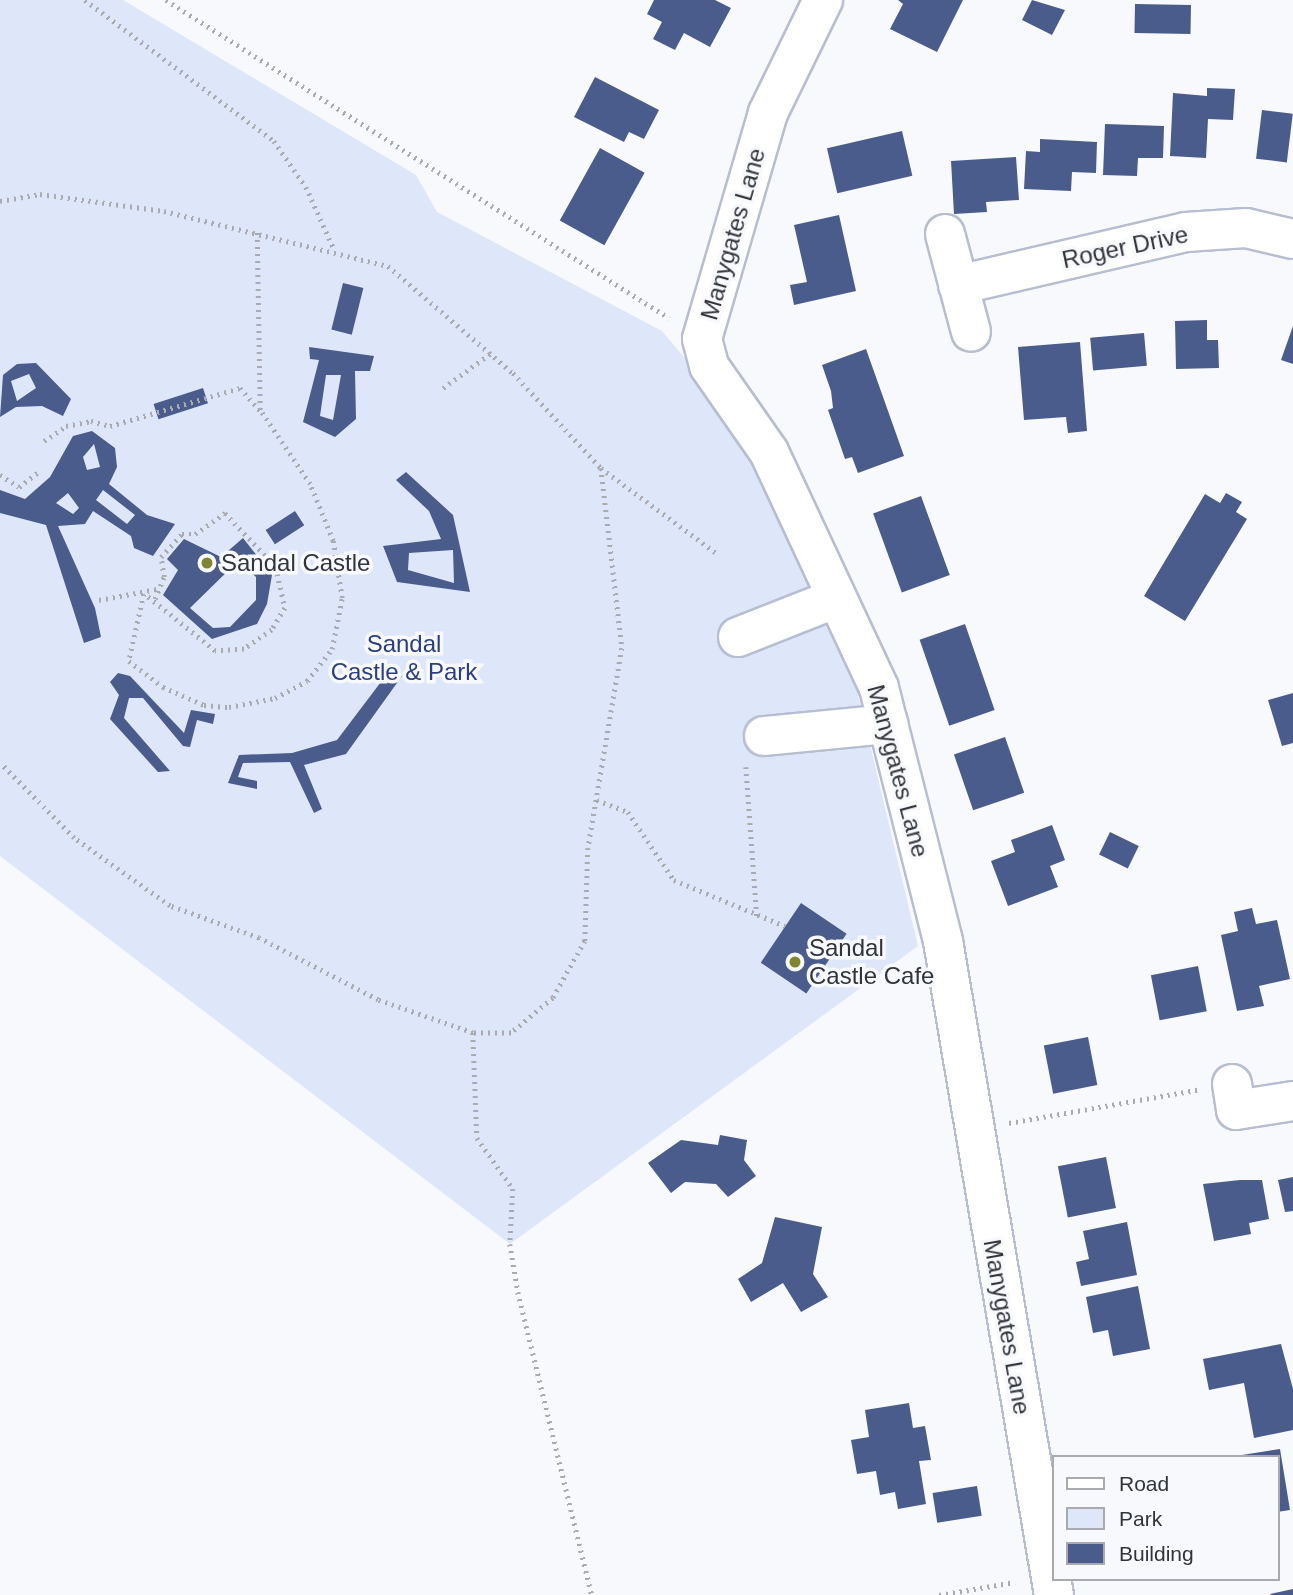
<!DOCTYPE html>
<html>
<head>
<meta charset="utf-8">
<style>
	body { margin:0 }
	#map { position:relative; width:1293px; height:1595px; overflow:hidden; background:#f8f9fd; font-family:Helvetica,sans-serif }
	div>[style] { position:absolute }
	.green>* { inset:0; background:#dee6fa }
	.building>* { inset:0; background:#4a5c8b; transform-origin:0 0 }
	.path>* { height:4.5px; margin-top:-2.25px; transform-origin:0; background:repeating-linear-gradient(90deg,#a9abb0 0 2px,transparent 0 7px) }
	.roads { filter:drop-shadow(2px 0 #b7bed1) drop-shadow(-2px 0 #b7bed1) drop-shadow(0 2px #b7bed1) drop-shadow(0 -2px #b7bed1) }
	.minor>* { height:38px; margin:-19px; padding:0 19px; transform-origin:19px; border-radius:19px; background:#fff }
	.dots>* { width:19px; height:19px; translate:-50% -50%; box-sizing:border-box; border:4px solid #f8f9fd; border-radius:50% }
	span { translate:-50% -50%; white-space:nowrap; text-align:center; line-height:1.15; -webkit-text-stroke:7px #f8f9fd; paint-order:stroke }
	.street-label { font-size:24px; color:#31343b }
	.poi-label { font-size:24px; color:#31343b }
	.left { translate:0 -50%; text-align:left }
	.park-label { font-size:24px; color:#2b3f7e }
	.legend { position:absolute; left:1052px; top:1455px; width:228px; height:126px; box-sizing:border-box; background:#f8f9fd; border:2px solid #a8aaaf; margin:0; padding:9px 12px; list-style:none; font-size:21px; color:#31343b }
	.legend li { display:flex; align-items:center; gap:14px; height:35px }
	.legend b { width:35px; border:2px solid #a8aaaf }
</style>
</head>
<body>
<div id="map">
	<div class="green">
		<i style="clip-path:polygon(0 0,123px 0,416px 175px,437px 212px,662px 331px,732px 414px,851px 665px,918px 946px,510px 1244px,0 856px)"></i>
	</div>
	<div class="building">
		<i style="clip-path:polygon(654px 0,715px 0,731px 8px,710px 47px,684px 33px,675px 50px,653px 39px,662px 22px,647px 14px)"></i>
		<i style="clip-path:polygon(963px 0,937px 52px,890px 29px,903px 4px,898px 0)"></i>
		<i style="clip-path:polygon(1032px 0,1065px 10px,1052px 35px,1022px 20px)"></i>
		<i style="left:1135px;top:4px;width:56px;height:29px;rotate:1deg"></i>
		<i style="clip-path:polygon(595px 77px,659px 110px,644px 139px,629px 132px,624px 142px,574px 117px)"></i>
		<i style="clip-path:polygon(1207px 88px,1235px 89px,1233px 120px,1208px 119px,1206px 158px,1170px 156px,1173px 93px,1207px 96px)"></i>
		<i style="left:1262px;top:110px;width:31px;height:49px;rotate:7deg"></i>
		<i style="clip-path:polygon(1105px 124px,1164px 126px,1163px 158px,1138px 158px,1137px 176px,1103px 175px)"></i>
		<i style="left:902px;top:131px;width:46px;height:77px;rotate:77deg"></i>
		<i style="clip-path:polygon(1040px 139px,1097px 142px,1096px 173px,1072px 172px,1071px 191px,1024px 189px,1026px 151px,1040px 152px)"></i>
		<i style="left:600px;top:148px;width:51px;height:83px;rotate:29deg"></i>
		<i style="clip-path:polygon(1016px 157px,1019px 200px,986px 202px,987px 212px,954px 214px,951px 161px)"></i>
		<i style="clip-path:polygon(839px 215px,856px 291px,794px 305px,790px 285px,807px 282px,794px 225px)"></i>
		<i style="left:343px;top:283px;width:21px;height:48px;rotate:14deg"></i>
		<i style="clip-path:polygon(1207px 320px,1207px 340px,1218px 340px,1219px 368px,1176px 369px,1175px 321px)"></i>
		<i style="clip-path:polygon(1293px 326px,1293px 364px,1281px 360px)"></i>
		<i style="left:1144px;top:333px;width:33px;height:54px;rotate:85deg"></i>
		<i style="clip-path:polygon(1080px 342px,1087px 431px,1068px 433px,1066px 417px,1024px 420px,1018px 347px)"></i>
		<i style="clip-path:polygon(evenodd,309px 347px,374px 356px,370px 371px,355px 371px,356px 419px,335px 437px,303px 422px,319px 360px,310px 359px,309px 347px,326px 375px,341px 375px,333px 420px,320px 416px,326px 375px)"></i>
		<i style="clip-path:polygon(866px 349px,904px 456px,858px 473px,852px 457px,845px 459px,828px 410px,833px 408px,831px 391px,822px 365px)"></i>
		<i style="clip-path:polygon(evenodd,36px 363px,71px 399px,63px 416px,42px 406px,16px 407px,0 417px,3px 375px,17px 364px,36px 363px,29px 374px,36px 388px,17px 401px,11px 381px,29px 374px)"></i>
		<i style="left:203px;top:388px;width:16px;height:52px;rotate:72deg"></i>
		<i style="clip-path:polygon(evenodd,92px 431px,115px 448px,117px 467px,109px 484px,147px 515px,175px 524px,153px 556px,134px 548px,131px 536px,93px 511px,85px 524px,58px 526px,95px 608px,101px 637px,84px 643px,46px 525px,0 513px,0 490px,25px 499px,50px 477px,73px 436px,92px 431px,94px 444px,100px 467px,87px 470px,83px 457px,94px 444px,92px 431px,103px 490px,135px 515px,127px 524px,96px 500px,103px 490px,92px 431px,68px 493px,79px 508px,73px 514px,56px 503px,68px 493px)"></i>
		<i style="clip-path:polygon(evenodd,406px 472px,453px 515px,470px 592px,397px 582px,383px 546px,441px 539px,429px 511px,396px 480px,406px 472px,453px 550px,454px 583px,408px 570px,409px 553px,453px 550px)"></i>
		<i style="clip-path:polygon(1226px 493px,1242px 502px,1236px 512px,1247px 519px,1185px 621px,1144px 596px,1205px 494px,1220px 503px)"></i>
		<i style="left:921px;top:496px;width:84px;height:51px;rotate:70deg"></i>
		<i style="left:295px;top:511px;width:17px;height:35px;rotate:57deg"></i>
		<i style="clip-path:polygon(evenodd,243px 538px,272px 575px,267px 604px,257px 624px,212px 639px,163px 595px,178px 570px,167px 559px,184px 539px,221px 557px,243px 538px,238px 561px,256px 577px,256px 600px,230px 627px,213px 628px,190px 608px,238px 561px)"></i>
		<i style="left:965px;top:624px;width:91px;height:48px;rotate:71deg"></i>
		<i style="clip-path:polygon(390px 670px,402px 676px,346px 754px,304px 765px,322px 809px,314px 813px,290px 762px,243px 763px,238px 777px,257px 781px,257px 789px,228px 783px,239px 755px,292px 753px,337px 740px)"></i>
		<i style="clip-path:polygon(118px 673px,130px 676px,184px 733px,191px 710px,215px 714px,213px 724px,197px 720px,190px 747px,183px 746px,143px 698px,129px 698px,124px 718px,170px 771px,158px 772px,110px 719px,119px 695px,110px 682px)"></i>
		<i style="clip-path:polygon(1293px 693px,1293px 743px,1282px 746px,1268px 700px)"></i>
		<i style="left:1005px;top:737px;width:59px;height:54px;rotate:71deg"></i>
		<i style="clip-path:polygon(1052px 825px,1065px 860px,1050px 866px,1058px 887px,1008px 906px,991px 861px,1015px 852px,1011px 840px)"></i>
		<i style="left:1110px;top:832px;width:32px;height:25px;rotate:26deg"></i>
		<i style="left:801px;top:903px;width:55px;height:72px;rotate:34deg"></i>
		<i style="clip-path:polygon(1252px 908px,1256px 924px,1277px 920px,1290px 979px,1259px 986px,1264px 1006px,1237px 1011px,1221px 935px,1238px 931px,1234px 912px)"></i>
		<i style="left:1198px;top:966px;width:46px;height:48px;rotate:79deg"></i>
		<i style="left:1088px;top:1037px;width:49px;height:45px;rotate:79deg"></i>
		<i style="clip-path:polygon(720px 1135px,747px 1140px,744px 1160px,756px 1176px,728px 1197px,716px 1184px,685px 1182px,671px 1193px,648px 1163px,681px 1140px,718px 1145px)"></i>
		<i style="left:1106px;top:1157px;width:52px;height:49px;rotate:79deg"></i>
		<i style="clip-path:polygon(1293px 1177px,1293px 1211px,1285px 1212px,1278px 1180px)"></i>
		<i style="clip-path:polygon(1240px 1180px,1262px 1180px,1269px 1219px,1249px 1223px,1251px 1234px,1214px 1241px,1203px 1184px)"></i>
		<i style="clip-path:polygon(775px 1217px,822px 1227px,813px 1274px,828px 1297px,801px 1312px,783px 1283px,751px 1302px,738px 1279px,762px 1263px)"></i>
		<i style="clip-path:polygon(1127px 1222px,1137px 1275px,1081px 1286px,1076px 1262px,1089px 1259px,1083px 1231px)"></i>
		<i style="clip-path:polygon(1138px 1286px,1150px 1349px,1113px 1356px,1108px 1330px,1093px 1333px,1086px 1297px)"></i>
		<i style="clip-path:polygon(1281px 1344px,1293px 1389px,1293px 1430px,1254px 1438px,1244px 1383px,1209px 1390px,1203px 1359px)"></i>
		<i style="clip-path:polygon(909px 1403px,913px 1428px,925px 1426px,931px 1460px,919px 1461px,926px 1504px,898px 1509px,895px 1492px,880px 1495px,876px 1471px,857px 1474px,851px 1440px,869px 1437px,865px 1410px)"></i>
		<i style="clip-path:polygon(1280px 1449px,1290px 1510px,1277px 1512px,1277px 1457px,1242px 1455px)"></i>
		<i style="left:977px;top:1486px;width:30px;height:45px;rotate:81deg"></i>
		<i style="clip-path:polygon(1293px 1589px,1293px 1595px,1271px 1595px,1270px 1594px)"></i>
	</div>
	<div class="path">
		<i style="left:85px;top:0;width:236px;rotate:36.7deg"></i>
		<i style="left:274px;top:141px;width:56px;rotate:55.2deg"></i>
		<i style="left:306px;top:187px;width:68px;rotate:65.7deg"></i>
		<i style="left:166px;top:0;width:595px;rotate:32.3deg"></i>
		<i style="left:0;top:201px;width:41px;rotate:-9.9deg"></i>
		<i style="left:40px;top:194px;width:125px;rotate:7.8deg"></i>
		<i style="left:164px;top:211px;width:231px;rotate:13.8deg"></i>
		<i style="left:388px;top:266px;width:165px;rotate:40.6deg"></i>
		<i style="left:513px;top:373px;width:129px;rotate:47.2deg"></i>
		<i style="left:601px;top:468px;width:181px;rotate:83.3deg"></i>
		<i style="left:622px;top:648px;width:203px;rotate:99.6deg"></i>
		<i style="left:588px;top:848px;width:93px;rotate:91.8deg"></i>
		<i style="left:585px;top:941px;width:65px;rotate:119.3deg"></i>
		<i style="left:553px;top:998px;width:55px;rotate:140.2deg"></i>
		<i style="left:511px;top:1033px;width:38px;rotate:180deg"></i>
		<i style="left:473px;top:1033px;width:101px;rotate:-160.8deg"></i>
		<i style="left:378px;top:1000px;width:134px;rotate:-152.5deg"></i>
		<i style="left:259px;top:938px;width:95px;rotate:-160.2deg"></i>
		<i style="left:170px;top:906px;width:118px;rotate:-144.7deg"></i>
		<i style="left:74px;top:838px;width:105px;rotate:-134.6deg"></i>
		<i style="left:443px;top:388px;width:59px;rotate:-36.1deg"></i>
		<i style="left:44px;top:441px;width:27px;rotate:-34deg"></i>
		<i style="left:66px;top:426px;width:25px;rotate:-11deg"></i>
		<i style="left:91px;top:421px;width:20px;rotate:15deg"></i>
		<i style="left:110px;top:426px;width:135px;rotate:-16.3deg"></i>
		<i style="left:240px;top:388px;width:30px;rotate:48deg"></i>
		<i style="left:260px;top:410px;width:179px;rotate:-91deg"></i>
		<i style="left:601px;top:468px;width:142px;rotate:36.4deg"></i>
		<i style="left:0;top:475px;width:22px;rotate:32deg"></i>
		<i style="left:19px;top:487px;width:24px;rotate:-38deg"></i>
		<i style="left:155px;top:599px;width:24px;rotate:-68deg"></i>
		<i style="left:164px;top:577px;width:20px;rotate:-99deg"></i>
		<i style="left:161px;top:557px;width:31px;rotate:-48deg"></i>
		<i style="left:182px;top:534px;width:13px"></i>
		<i style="left:195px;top:534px;width:37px;rotate:-35deg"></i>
		<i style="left:225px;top:513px;width:74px;rotate:46.6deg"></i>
		<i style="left:276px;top:567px;width:42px;rotate:77.6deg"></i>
		<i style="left:285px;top:608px;width:26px;rotate:121deg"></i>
		<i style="left:272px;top:630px;width:34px;rotate:146deg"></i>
		<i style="left:244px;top:649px;width:29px;rotate:176deg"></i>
		<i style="left:215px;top:651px;width:91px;rotate:-141.2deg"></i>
		<i style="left:144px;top:594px;width:69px;rotate:102.6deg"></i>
		<i style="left:129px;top:661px;width:43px;rotate:37.4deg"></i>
		<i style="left:163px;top:687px;width:45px;rotate:23.7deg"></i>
		<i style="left:204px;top:705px;width:25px;rotate:5deg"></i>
		<i style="left:229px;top:707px;width:47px;rotate:-11.1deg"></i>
		<i style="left:275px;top:698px;width:36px;rotate:-28deg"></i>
		<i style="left:307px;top:681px;width:41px;rotate:-52deg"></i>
		<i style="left:332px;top:649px;width:52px;rotate:-78.9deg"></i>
		<i style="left:342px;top:598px;width:58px;rotate:-99deg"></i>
		<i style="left:333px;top:541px;width:61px;rotate:-112deg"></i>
		<i style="left:310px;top:484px;width:89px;rotate:-124deg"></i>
		<i style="left:99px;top:600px;width:59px;rotate:-10.7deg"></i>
		<i style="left:746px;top:767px;width:150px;rotate:85.8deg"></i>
		<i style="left:597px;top:800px;width:33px;rotate:21deg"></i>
		<i style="left:628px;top:812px;width:82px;rotate:55.9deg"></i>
		<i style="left:674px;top:880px;width:120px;rotate:22.5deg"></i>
		<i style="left:473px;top:1033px;width:105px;rotate:87.8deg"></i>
		<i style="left:477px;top:1138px;width:62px;rotate:54.8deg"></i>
		<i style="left:513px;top:1189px;width:55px;rotate:93.1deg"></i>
		<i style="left:510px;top:1244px;width:49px;rotate:80.5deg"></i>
		<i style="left:518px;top:1292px;width:312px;rotate:76.3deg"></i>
		<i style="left:1009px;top:1123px;width:191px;rotate:-10deg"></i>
		<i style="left:939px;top:1595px;width:77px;rotate:-9.7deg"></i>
	</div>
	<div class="roads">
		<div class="minor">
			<i style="left:823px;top:0;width:126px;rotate:116deg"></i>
			<i style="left:768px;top:113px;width:235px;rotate:106.3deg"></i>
			<i style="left:702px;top:339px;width:28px;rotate:75deg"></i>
			<i style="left:709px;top:366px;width:105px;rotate:55.1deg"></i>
			<i style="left:769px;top:452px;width:260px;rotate:65deg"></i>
			<i style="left:879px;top:688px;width:261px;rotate:75.8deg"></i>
			<i style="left:943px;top:941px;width:663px;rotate:80.37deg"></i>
			<i style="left:945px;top:234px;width:101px;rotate:75.1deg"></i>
			<i style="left:958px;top:285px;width:234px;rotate:-13.1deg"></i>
			<i style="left:1186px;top:232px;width:60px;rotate:-3.8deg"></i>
			<i style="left:1246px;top:228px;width:48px;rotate:13.2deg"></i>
			<i style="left:738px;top:637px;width:106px;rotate:-21.5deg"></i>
			<i style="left:764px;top:736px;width:125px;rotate:-5.5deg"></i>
			<i style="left:1232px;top:1084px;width:26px;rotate:81deg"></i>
			<i style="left:1236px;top:1110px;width:58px;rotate:-9deg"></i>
		</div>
	</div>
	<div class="dots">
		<i style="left:207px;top:563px;background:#808530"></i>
		<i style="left:795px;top:962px;background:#808530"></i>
	</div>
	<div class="street-label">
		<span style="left:733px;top:234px;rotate:-74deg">Manygates Lane</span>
		<span style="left:1125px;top:247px;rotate:-12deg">Roger Drive</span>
		<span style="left:898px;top:771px;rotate:75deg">Manygates Lane</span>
		<span style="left:1007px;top:1327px;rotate:80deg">Manygates Lane</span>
	</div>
	<div class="poi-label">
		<span class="left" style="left:221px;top:563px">Sandal Castle</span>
		<span class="left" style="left:809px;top:962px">Sandal<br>Castle Cafe</span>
	</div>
	<div class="park-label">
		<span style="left:404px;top:658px">Sandal<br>Castle &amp; Park</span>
	</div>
	<ul class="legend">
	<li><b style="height:9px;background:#fff"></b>Road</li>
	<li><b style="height:19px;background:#dee6fa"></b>Park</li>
	<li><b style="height:19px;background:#4a5c8b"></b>Building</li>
	</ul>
</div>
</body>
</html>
